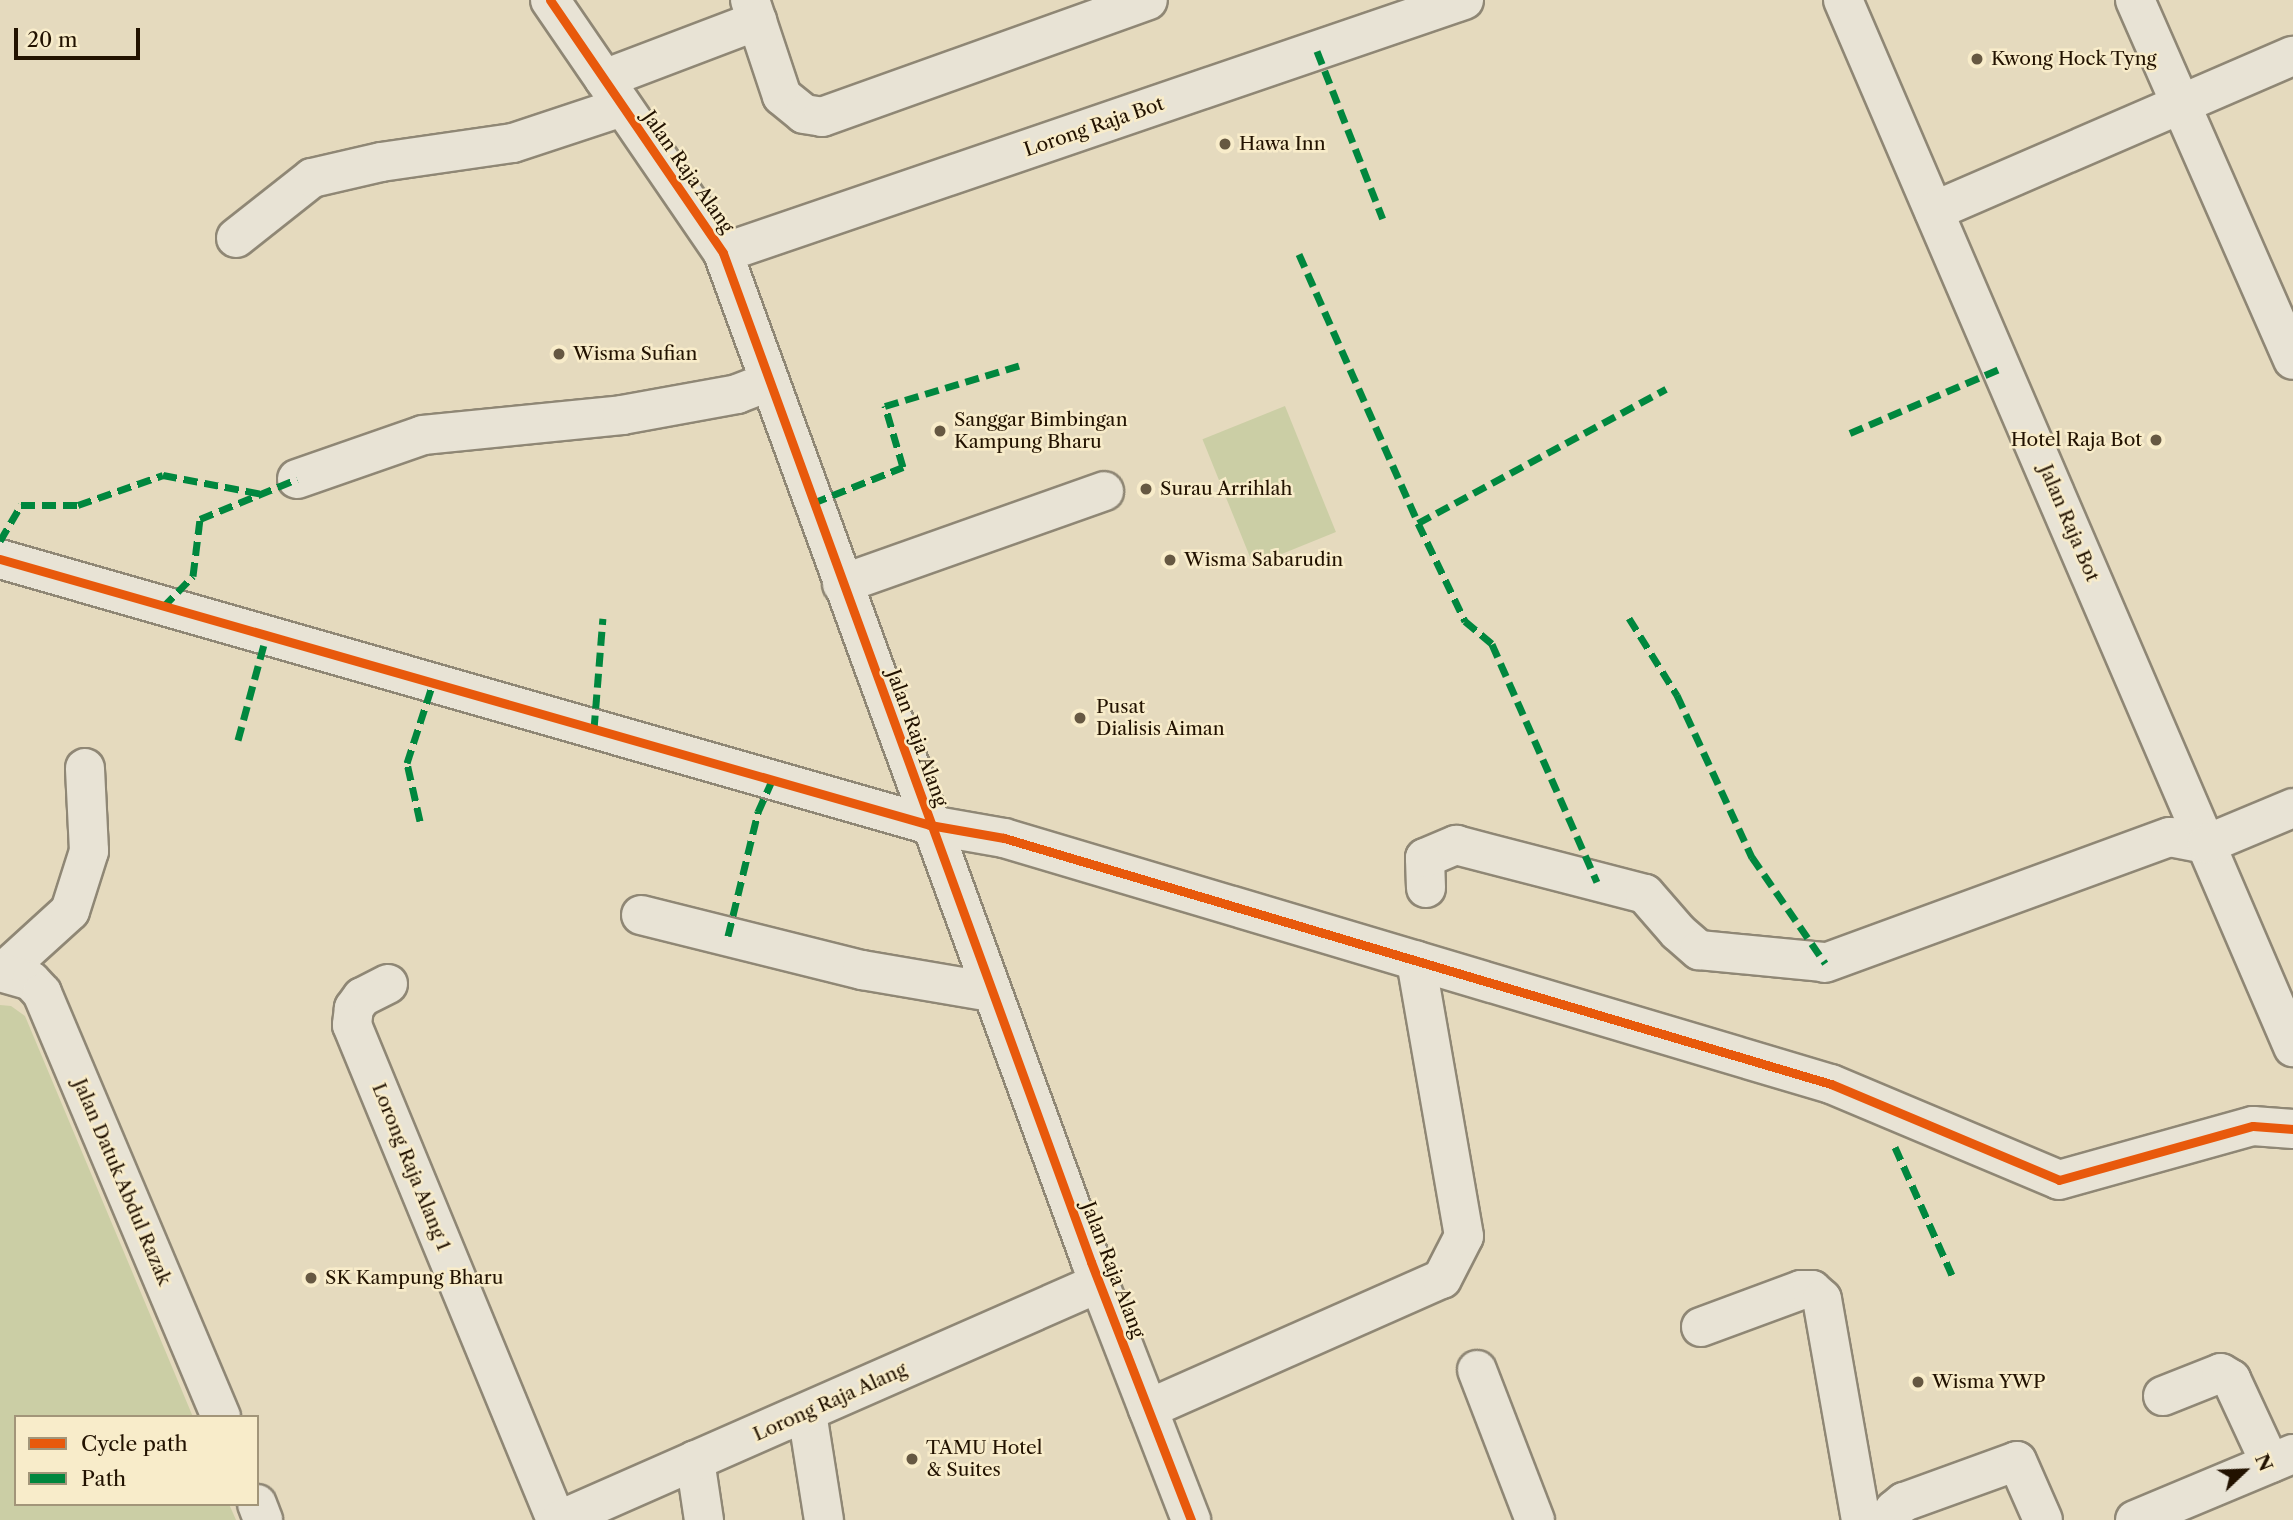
<!DOCTYPE html>
<html>
<head>
<meta charset="utf-8">
<style>
	body { margin:0 }
	#map { position:relative; width:2293px; height:1520px; overflow:hidden; background:#e5dabe; font-family:"Libre Caslon Text",serif }
	div>[style] { position:absolute }
	.green>* { inset:0; background:#cbcea5; transform-origin:0 0 }
	.roads { filter:drop-shadow(2px 0 #8f8775) drop-shadow(-2px 0 #8f8775) drop-shadow(0 2px #8f8775) drop-shadow(0 -2px #8f8775) }
	.minor>* { height:38px; margin:-19px; padding:0 19px; transform-origin:19px; border-radius:19px; background:#e8e3d5 }
	.quiet>* { height:7px; margin-top:-3.5px; transform-origin:0; background:repeating-linear-gradient(90deg,#00873e 0 14px,transparent 0 21px) }
	.cycleway>* { height:9px; margin:-4.5px; padding:0 4.5px; transform-origin:4.5px; border-radius:4.5px; background:#e8590c }
	.dots>* { width:19px; height:19px; translate:-50% -50%; box-sizing:border-box; border:4px solid #f8ecca; border-radius:50% }
	span { translate:-50% -50%; white-space:nowrap; text-align:center; line-height:1.15; -webkit-text-stroke:5px #f8ecca; paint-order:stroke }
	.poi-label { font-size:19px; color:#221200 }
	.left { translate:0 -50%; text-align:left }
	.right { translate:-100% -50%; text-align:right }
	.street-label { font-size:19px; color:#221200 }
	.legend { position:absolute; left:14px; top:1415px; width:245px; height:91px; box-sizing:border-box; background:#f8ecca; border:2px solid #a29579; margin:0; padding:9px 12px; list-style:none; font-size:21px; color:#221200 }
	.legend li { display:flex; align-items:center; gap:14px; height:35px }
	.legend b { width:35px; border:2px solid #a29579 }
	.north { position:absolute; left:2209px; top:1436px; width:70px; height:70px; -webkit-text-stroke:5px #f8ecca; paint-order:stroke; rotate:67deg; font-size:19px; font-weight:700; line-height:28px; text-align:center; color:#221200 }
	.north::after { content:''; display:block; margin:auto; width:24px; height:32px; background:#221200; clip-path:polygon(50% 0,100% 100%,50% 72%,0 100%) }
	.scale { position:absolute; left:14px; top:28px; width:126px; height:32px; box-sizing:border-box; border:4px solid #221200; border-top:0; padding-left:9px; font-size:21px; line-height:24px; white-space:nowrap; color:#221200; -webkit-text-stroke:5px #f8ecca; paint-order:stroke }
</style>
</head>
<body>
<div id="map">
	<div class="green">
		<i style="left:1285px;top:406px;width:136px;height:89px;rotate:68deg"></i>
		<i style="clip-path:polygon(0 1005px,11px 1006px,25px 1016px,193px 1417px,16px 1417px,16px 1504px,229px 1504px,236px 1520px,0 1520px)"></i>
	</div>
	<div class="roads">
		<div class="minor">
			<i style="left:550px;top:0;width:306px;rotate:55.6deg"></i>
			<i style="left:723px;top:253px;width:1074px;rotate:69.96deg"></i>
			<i style="left:1091px;top:1262px;width:277px;rotate:68.8deg"></i>
			<i style="left:750px;top:0;width:101px;rotate:71.6deg"></i>
			<i style="left:782px;top:96px;width:28px;rotate:39deg"></i>
			<i style="left:804px;top:114px;width:18px;rotate:9deg"></i>
			<i style="left:822px;top:117px;width:346px;rotate:-19.7deg"></i>
			<i style="left:1843px;top:0;width:1140px;rotate:66.74deg"></i>
			<i style="left:2135px;top:0;width:393px;rotate:66.3deg"></i>
			<i style="left:604px;top:79px;width:164px;rotate:-20.8deg"></i>
			<i style="left:1934px;top:211px;width:391px;rotate:-23.4deg"></i>
			<i style="left:236px;top:238px;width:97px;rotate:-38.3deg"></i>
			<i style="left:312px;top:178px;width:71px;rotate:-13.1deg"></i>
			<i style="left:381px;top:162px;width:133px;rotate:-8.2deg"></i>
			<i style="left:513px;top:143px;width:115px;rotate:-18.3deg"></i>
			<i style="left:723px;top:253px;width:783px;rotate:-18.85deg"></i>
			<i style="left:297px;top:479px;width:133px;rotate:-19.2deg"></i>
			<i style="left:423px;top:435px;width:200px;rotate:-5.7deg"></i>
			<i style="left:622px;top:415px;width:117px;rotate:-10.3deg"></i>
			<i style="left:737px;top:394px;width:34px;rotate:-21deg"></i>
			<i style="left:0;top:559px;width:967px;rotate:15.96deg"></i>
			<i style="left:930px;top:825px;width:75px;rotate:10deg"></i>
			<i style="left:1004px;top:838px;width:863px;rotate:16.57deg"></i>
			<i style="left:1831px;top:1084px;width:247px;rotate:22.8deg"></i>
			<i style="left:2059px;top:1180px;width:201px;rotate:-15.6deg"></i>
			<i style="left:2253px;top:1126px;width:40px;rotate:4.3deg"></i>
			<i style="left:842px;top:584px;width:278px;rotate:-19.5deg"></i>
			<i style="left:1426px;top:888px;width:30px;rotate:-92deg"></i>
			<i style="left:1425px;top:858px;width:34px;rotate:-23deg"></i>
			<i style="left:1456px;top:845px;width:195px;rotate:14.5deg"></i>
			<i style="left:1645px;top:894px;width:50px;rotate:49deg"></i>
			<i style="left:1678px;top:932px;width:28px;rotate:41deg"></i>
			<i style="left:1699px;top:950px;width:125px;rotate:5.5deg"></i>
			<i style="left:641px;top:915px;width:228px;rotate:14deg"></i>
			<i style="left:862px;top:970px;width:131px;rotate:9.7deg"></i>
			<i style="left:1825px;top:963px;width:367px;rotate:-20.1deg"></i>
			<i style="left:2170px;top:837px;width:38px;rotate:11deg"></i>
			<i style="left:2207px;top:844px;width:93px;rotate:-22.7deg"></i>
			<i style="left:4px;top:971px;width:89px;rotate:-42.3deg"></i>
			<i style="left:70px;top:911px;width:63px;rotate:-72.4deg"></i>
			<i style="left:89px;top:851px;width:83px;rotate:-92.8deg"></i>
			<i style="left:0;top:972px;width:32px;rotate:16deg"></i>
			<i style="left:31px;top:981px;width:16px;rotate:47deg"></i>
			<i style="left:42px;top:993px;width:460px;rotate:67.1deg"></i>
			<i style="left:388px;top:984px;width:29px;rotate:153deg"></i>
			<i style="left:362px;top:997px;width:14px;rotate:126deg"></i>
			<i style="left:354px;top:1008px;width:17px;rotate:97deg"></i>
			<i style="left:352px;top:1025px;width:535px;rotate:67.6deg"></i>
			<i style="left:1701px;top:1327px;width:107px;rotate:-20.3deg"></i>
			<i style="left:1801px;top:1290px;width:11px"></i>
			<i style="left:1812px;top:1290px;width:13px;rotate:42deg"></i>
			<i style="left:1822px;top:1299px;width:224px;rotate:80deg"></i>
			<i style="left:1477px;top:1370px;width:161px;rotate:68.9deg"></i>
			<i style="left:2163px;top:1396px;width:62px;rotate:-21.6deg"></i>
			<i style="left:2221px;top:1373px;width:12px;rotate:31deg"></i>
			<i style="left:2231px;top:1379px;width:93px;rotate:65.1deg"></i>
			<i style="left:1148px;top:1409px;width:321px;rotate:-23.9deg"></i>
			<i style="left:1442px;top:1279px;width:48px;rotate:-62.9deg"></i>
			<i style="left:1464px;top:1236px;width:280px;rotate:-99.9deg"></i>
			<i style="left:807px;top:1413px;width:108px;rotate:81deg"></i>
			<i style="left:695px;top:1460px;width:61px;rotate:81.5deg"></i>
			<i style="left:257px;top:1504px;width:17px;rotate:69deg"></i>
			<i style="left:560px;top:1520px;width:589px;rotate:-23.74deg"></i>
			<i style="left:1893px;top:1520px;width:10px;rotate:-84deg"></i>
			<i style="left:1894px;top:1510px;width:13px;rotate:-39deg"></i>
			<i style="left:1904px;top:1502px;width:120px;rotate:-19.9deg"></i>
			<i style="left:2017px;top:1461px;width:64px;rotate:66.2deg"></i>
			<i style="left:2135px;top:1520px;width:171px;rotate:-22.7deg"></i>
		</div>
	</div>
	<div class="quiet">
		<i style="left:1317px;top:51px;width:180px;rotate:68.6deg"></i>
		<i style="left:1299px;top:254px;width:294px;rotate:66.1deg"></i>
		<i style="left:1418px;top:523px;width:282px;rotate:-28.4deg"></i>
		<i style="left:1850px;top:433px;width:165px;rotate:-23.2deg"></i>
		<i style="left:813px;top:503px;width:97px;rotate:-21.8deg"></i>
		<i style="left:903px;top:467px;width:64px;rotate:-106.4deg"></i>
		<i style="left:885px;top:406px;width:145px;rotate:-16.8deg"></i>
		<i style="left:1418px;top:523px;width:109px;rotate:64.4deg"></i>
		<i style="left:1465px;top:621px;width:35px;rotate:40deg"></i>
		<i style="left:1492px;top:644px;width:260px;rotate:66.2deg"></i>
		<i style="left:0;top:541px;width:42px;rotate:-59.7deg"></i>
		<i style="left:21px;top:505px;width:57px"></i>
		<i style="left:78px;top:505px;width:90px;rotate:-19.4deg"></i>
		<i style="left:163px;top:475px;width:102px;rotate:10.8deg"></i>
		<i style="left:163px;top:607px;width:43px;rotate:-45.9deg"></i>
		<i style="left:193px;top:576px;width:57px;rotate:-83deg"></i>
		<i style="left:200px;top:519px;width:105px;rotate:-22.4deg"></i>
		<i style="left:1629px;top:618px;width:91px;rotate:58.1deg"></i>
		<i style="left:1677px;top:695px;width:179px;rotate:65.2deg"></i>
		<i style="left:1752px;top:857px;width:129px;rotate:55.4deg"></i>
		<i style="left:594px;top:729px;width:111px;rotate:-85.4deg"></i>
		<i style="left:238px;top:740px;width:107px;rotate:-74.8deg"></i>
		<i style="left:420px;top:821px;width:59px;rotate:-102.6deg"></i>
		<i style="left:407px;top:763px;width:81px;rotate:-72deg"></i>
		<i style="left:728px;top:936px;width:128px;rotate:-76.4deg"></i>
		<i style="left:758px;top:812px;width:35px;rotate:-66deg"></i>
		<i style="left:1895px;top:1147px;width:140px;rotate:66deg"></i>
	</div>
	<div class="cycleway">
		<i style="left:550px;top:0;width:306px;rotate:55.6deg"></i>
		<i style="left:723px;top:253px;width:1074px;rotate:69.96deg"></i>
		<i style="left:1091px;top:1262px;width:277px;rotate:68.8deg"></i>
		<i style="left:0;top:559px;width:967px;rotate:15.96deg"></i>
		<i style="left:930px;top:825px;width:75px;rotate:10deg"></i>
		<i style="left:1004px;top:838px;width:863px;rotate:16.57deg"></i>
		<i style="left:1831px;top:1084px;width:247px;rotate:22.8deg"></i>
		<i style="left:2059px;top:1180px;width:201px;rotate:-15.6deg"></i>
		<i style="left:2253px;top:1126px;width:40px;rotate:4.3deg"></i>
	</div>
	<div class="dots">
		<i style="left:1977px;top:59px;background:#665842"></i>
		<i style="left:1225px;top:144px;background:#665842"></i>
		<i style="left:559px;top:354px;background:#665842"></i>
		<i style="left:940px;top:431px;background:#665842"></i>
		<i style="left:2156px;top:440px;background:#665842"></i>
		<i style="left:1146px;top:489px;background:#665842"></i>
		<i style="left:1170px;top:560px;background:#665842"></i>
		<i style="left:1080px;top:718px;background:#665842"></i>
		<i style="left:311px;top:1278px;background:#665842"></i>
		<i style="left:1918px;top:1382px;background:#665842"></i>
		<i style="left:912px;top:1459px;background:#665842"></i>
	</div>
	<div class="poi-label">
		<span class="left" style="left:1991px;top:59px">Kwong Hock Tyng</span>
		<span class="left" style="left:1239px;top:144px">Hawa Inn</span>
		<span class="left" style="left:573px;top:354px">Wisma Sufian</span>
		<span class="left" style="left:954px;top:431px">Sanggar Bimbingan<br>Kampung Bharu</span>
		<span class="right" style="left:2142px;top:440px">Hotel Raja Bot</span>
		<span class="left" style="left:1160px;top:489px">Surau Arrihlah</span>
		<span class="left" style="left:1184px;top:560px">Wisma Sabarudin</span>
		<span class="left" style="left:1096px;top:718px">Pusat<br>Dialisis Aiman</span>
		<span class="left" style="left:325px;top:1278px">SK Kampung Bharu</span>
		<span class="left" style="left:1932px;top:1382px">Wisma YWP</span>
		<span class="left" style="left:926px;top:1459px">TAMU Hotel<br>&amp; Suites</span>
	</div>
	<div class="street-label">
		<span style="left:1094px;top:127px;rotate:-19deg">Lorong Raja Bot</span>
		<span style="left:688px;top:172px;rotate:55deg">Jalan Raja Alang</span>
		<span style="left:2069px;top:523px;rotate:67deg">Jalan Raja Bot</span>
		<span style="left:917px;top:738px;rotate:70deg">Jalan Raja Alang</span>
		<span style="left:411px;top:1167px;rotate:68deg">Lorong Raja Alang 1</span>
		<span style="left:122px;top:1182px;rotate:67deg">Jalan Datuk Abdul Razak</span>
		<span style="left:1113px;top:1270px;rotate:69deg">Jalan Raja Alang</span>
		<span style="left:830px;top:1402px;rotate:-24deg">Lorong Raja Alang</span>
	</div>
	<ul class="legend">
	<li><b style="height:9px;background:#e8590c"></b>Cycle path</li>
	<li><b style="height:9px;background:#00873e"></b>Path</li>
	</ul>
	<div class="north">N</div>
	<div class="scale">20 m</div>
</div>
</body>
</html>
